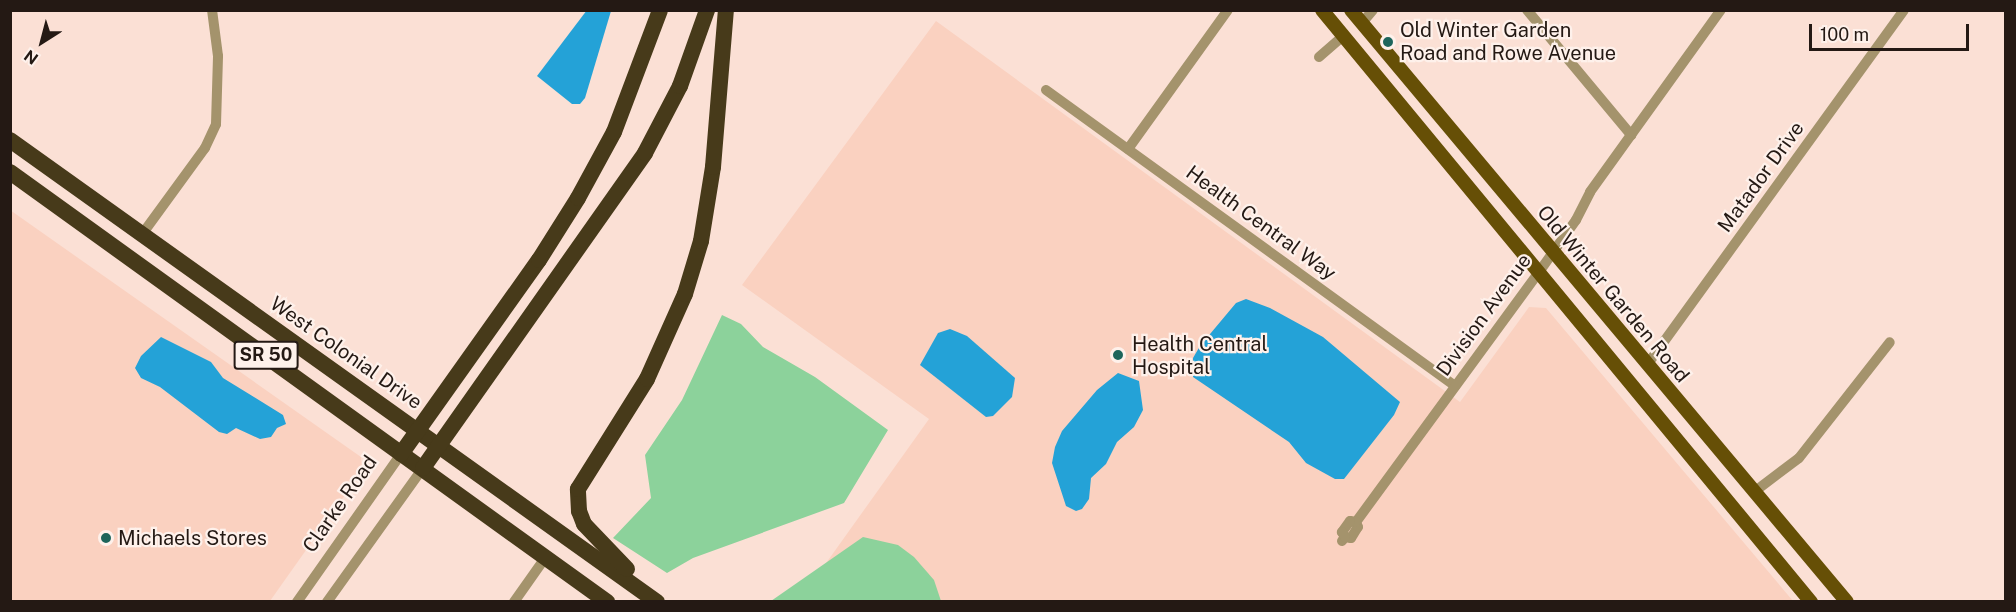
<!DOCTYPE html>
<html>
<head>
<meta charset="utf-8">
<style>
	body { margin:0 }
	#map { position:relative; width:2016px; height:612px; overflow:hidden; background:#fbe0d5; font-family:"Public Sans",sans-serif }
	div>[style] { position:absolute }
	.built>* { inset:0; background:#fad1c0 }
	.green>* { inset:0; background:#8cd29b }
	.water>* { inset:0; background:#24a2d7 }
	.minor>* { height:10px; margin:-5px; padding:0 5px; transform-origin:5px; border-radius:5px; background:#a4936c }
	.major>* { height:14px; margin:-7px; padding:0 7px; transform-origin:7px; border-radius:7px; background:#664f06 }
	.highway>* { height:16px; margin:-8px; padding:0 8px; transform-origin:8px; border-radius:8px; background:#473a1a }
	.dots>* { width:16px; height:16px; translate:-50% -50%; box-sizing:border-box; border:3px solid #fef1eb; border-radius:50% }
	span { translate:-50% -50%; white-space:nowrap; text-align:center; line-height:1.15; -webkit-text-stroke:4.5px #fef1eb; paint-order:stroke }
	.shield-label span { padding:2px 4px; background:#fef1eb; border:2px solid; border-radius:4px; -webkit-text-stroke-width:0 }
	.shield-label { font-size:18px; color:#241914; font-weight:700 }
	.poi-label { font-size:20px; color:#241914 }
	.left { translate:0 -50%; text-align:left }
	.street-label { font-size:20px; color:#241914 }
	.frame { position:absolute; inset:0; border:12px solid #241914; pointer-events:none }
	.north { position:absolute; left:12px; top:12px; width:60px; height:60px; -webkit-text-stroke:4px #fef1eb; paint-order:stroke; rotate:216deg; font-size:16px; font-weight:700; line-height:24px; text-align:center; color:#241914 }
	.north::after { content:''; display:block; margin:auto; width:21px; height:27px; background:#241914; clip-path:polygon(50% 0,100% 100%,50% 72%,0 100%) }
	.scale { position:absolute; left:1809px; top:24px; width:160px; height:27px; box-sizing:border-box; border:3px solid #241914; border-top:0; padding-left:8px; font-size:18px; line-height:21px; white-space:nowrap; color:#241914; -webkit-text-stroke:4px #fef1eb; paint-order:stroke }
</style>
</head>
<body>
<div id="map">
	<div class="built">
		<i style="clip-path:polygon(936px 21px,1460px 402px,1529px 307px,1546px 308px,1793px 601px,799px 601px,929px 419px,742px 285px)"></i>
		<i style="clip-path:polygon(10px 210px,361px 457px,362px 471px,270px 601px,11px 601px)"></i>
	</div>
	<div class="green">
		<i style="clip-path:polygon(722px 315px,741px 324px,763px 347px,815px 377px,888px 430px,844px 503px,693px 558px,667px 573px,613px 538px,651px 498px,645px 455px,682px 400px)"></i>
		<i style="clip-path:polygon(863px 537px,898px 545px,914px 557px,934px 580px,941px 601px,771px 601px)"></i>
	</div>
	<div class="water">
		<i style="clip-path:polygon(587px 10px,611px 11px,585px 98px,580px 104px,572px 104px,537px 76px)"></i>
		<i style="clip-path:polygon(1246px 299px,1270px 308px,1323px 337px,1400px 402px,1394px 415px,1344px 479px,1335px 479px,1306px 463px,1289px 442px,1193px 377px,1193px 358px,1200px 346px,1236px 303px)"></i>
		<i style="clip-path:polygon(950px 329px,967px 336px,1015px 378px,1012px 397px,993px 416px,986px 417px,920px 365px,938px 333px)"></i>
		<i style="clip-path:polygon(161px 337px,211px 362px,223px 378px,283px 415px,286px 424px,277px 428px,271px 437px,260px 439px,236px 428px,227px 434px,219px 432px,160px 387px,141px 378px,135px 368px,141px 356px)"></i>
		<i style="clip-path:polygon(1118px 373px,1139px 381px,1143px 410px,1134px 427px,1117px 442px,1106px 464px,1091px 478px,1089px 499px,1082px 509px,1076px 511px,1066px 506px,1052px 463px,1055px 447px,1062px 431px,1097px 390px)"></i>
	</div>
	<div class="minor">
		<i style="left:1527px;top:10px;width:163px;rotate:50.2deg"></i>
		<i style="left:1362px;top:23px;width:17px;rotate:-50deg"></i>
		<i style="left:1319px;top:57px;width:32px;rotate:-41deg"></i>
		<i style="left:1046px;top:90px;width:505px;rotate:35.89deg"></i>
		<i style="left:1128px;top:149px;width:171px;rotate:-54.3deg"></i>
		<i style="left:143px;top:233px;width:105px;rotate:-53.9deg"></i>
		<i style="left:205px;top:148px;width:26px;rotate:-65deg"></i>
		<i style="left:216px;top:124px;width:68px;rotate:-88.3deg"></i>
		<i style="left:218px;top:56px;width:46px;rotate:-97.4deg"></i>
		<i style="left:1647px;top:365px;width:438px;rotate:-54.1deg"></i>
		<i style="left:1754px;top:492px;width:56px;rotate:-37.1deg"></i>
		<i style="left:1799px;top:458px;width:147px;rotate:-51.9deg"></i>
		<i style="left:1356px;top:522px;width:310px;rotate:-53.8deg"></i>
		<i style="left:1539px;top:272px;width:64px;rotate:-54.6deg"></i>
		<i style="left:1576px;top:220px;width:31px;rotate:-63deg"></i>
		<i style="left:1590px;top:192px;width:224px;rotate:-54.3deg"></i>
		<i style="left:1342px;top:541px;width:5px;rotate:-53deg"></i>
		<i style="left:1345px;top:537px;width:6px;rotate:9deg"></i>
		<i style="left:1351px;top:538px;width:13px;rotate:-58deg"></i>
		<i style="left:1358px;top:527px;width:5px;rotate:-112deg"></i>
		<i style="left:1356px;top:522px;width:6px;rotate:-171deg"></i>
		<i style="left:1350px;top:521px;width:14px;rotate:126deg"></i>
		<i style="left:1342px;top:532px;width:6px;rotate:59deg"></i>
		<i style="left:297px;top:602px;width:181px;rotate:-54.9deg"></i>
		<i style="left:327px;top:602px;width:165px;rotate:-54.4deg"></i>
		<i style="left:514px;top:602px;width:54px;rotate:-54.8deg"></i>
	</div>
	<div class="major">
		<i style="left:1322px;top:10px;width:768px;rotate:50.44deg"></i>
		<i style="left:1351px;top:10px;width:772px;rotate:50.04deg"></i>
	</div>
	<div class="highway">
		<i style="left:10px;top:140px;width:795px;rotate:35.53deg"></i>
		<i style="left:10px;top:172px;width:736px;rotate:35.76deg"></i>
		<i style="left:401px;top:454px;width:238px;rotate:-54.6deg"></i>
		<i style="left:539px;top:260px;width:73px;rotate:-57.8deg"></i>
		<i style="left:578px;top:198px;width:75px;rotate:-61.4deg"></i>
		<i style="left:614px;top:132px;width:130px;rotate:-69.3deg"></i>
		<i style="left:423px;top:468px;width:385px;rotate:-54.8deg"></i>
		<i style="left:645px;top:153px;width:76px;rotate:-62.4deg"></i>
		<i style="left:680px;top:86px;width:81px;rotate:-70.4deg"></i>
		<i style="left:627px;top:569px;width:62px;rotate:-133.7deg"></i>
		<i style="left:584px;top:524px;width:14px;rotate:-111deg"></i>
		<i style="left:579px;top:511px;width:22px;rotate:-93deg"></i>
		<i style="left:578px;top:489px;width:130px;rotate:-57.9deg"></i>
		<i style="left:647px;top:379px;width:93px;rotate:-65.9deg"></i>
		<i style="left:685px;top:294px;width:55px;rotate:-73.2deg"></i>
		<i style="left:701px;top:241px;width:75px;rotate:-80.8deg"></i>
		<i style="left:713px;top:167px;width:158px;rotate:-85.3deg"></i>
	</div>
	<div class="dots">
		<i style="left:1388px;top:42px;background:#1d655b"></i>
		<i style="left:1118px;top:355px;background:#1d655b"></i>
		<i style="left:106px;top:538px;background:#1d655b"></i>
	</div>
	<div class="shield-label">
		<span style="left:266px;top:355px">SR 50</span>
	</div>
	<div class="poi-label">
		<span class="left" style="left:1400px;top:42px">Old Winter Garden<br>Road and Rowe Avenue</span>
		<span class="left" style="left:1132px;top:356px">Health Central<br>Hospital</span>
		<span class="left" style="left:118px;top:538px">Michaels Stores</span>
	</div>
	<div class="street-label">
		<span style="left:1761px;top:177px;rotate:-54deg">Matador Drive</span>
		<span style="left:1261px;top:223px;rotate:36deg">Health Central Way</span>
		<span style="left:1613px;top:294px;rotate:50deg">Old Winter Garden Road</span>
		<span style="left:1484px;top:315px;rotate:-54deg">Division Avenue</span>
		<span style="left:346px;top:353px;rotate:35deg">West Colonial Drive</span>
		<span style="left:340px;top:504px;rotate:-55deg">Clarke Road</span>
	</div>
	<div class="frame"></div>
	<div class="north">N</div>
	<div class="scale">100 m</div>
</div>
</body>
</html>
